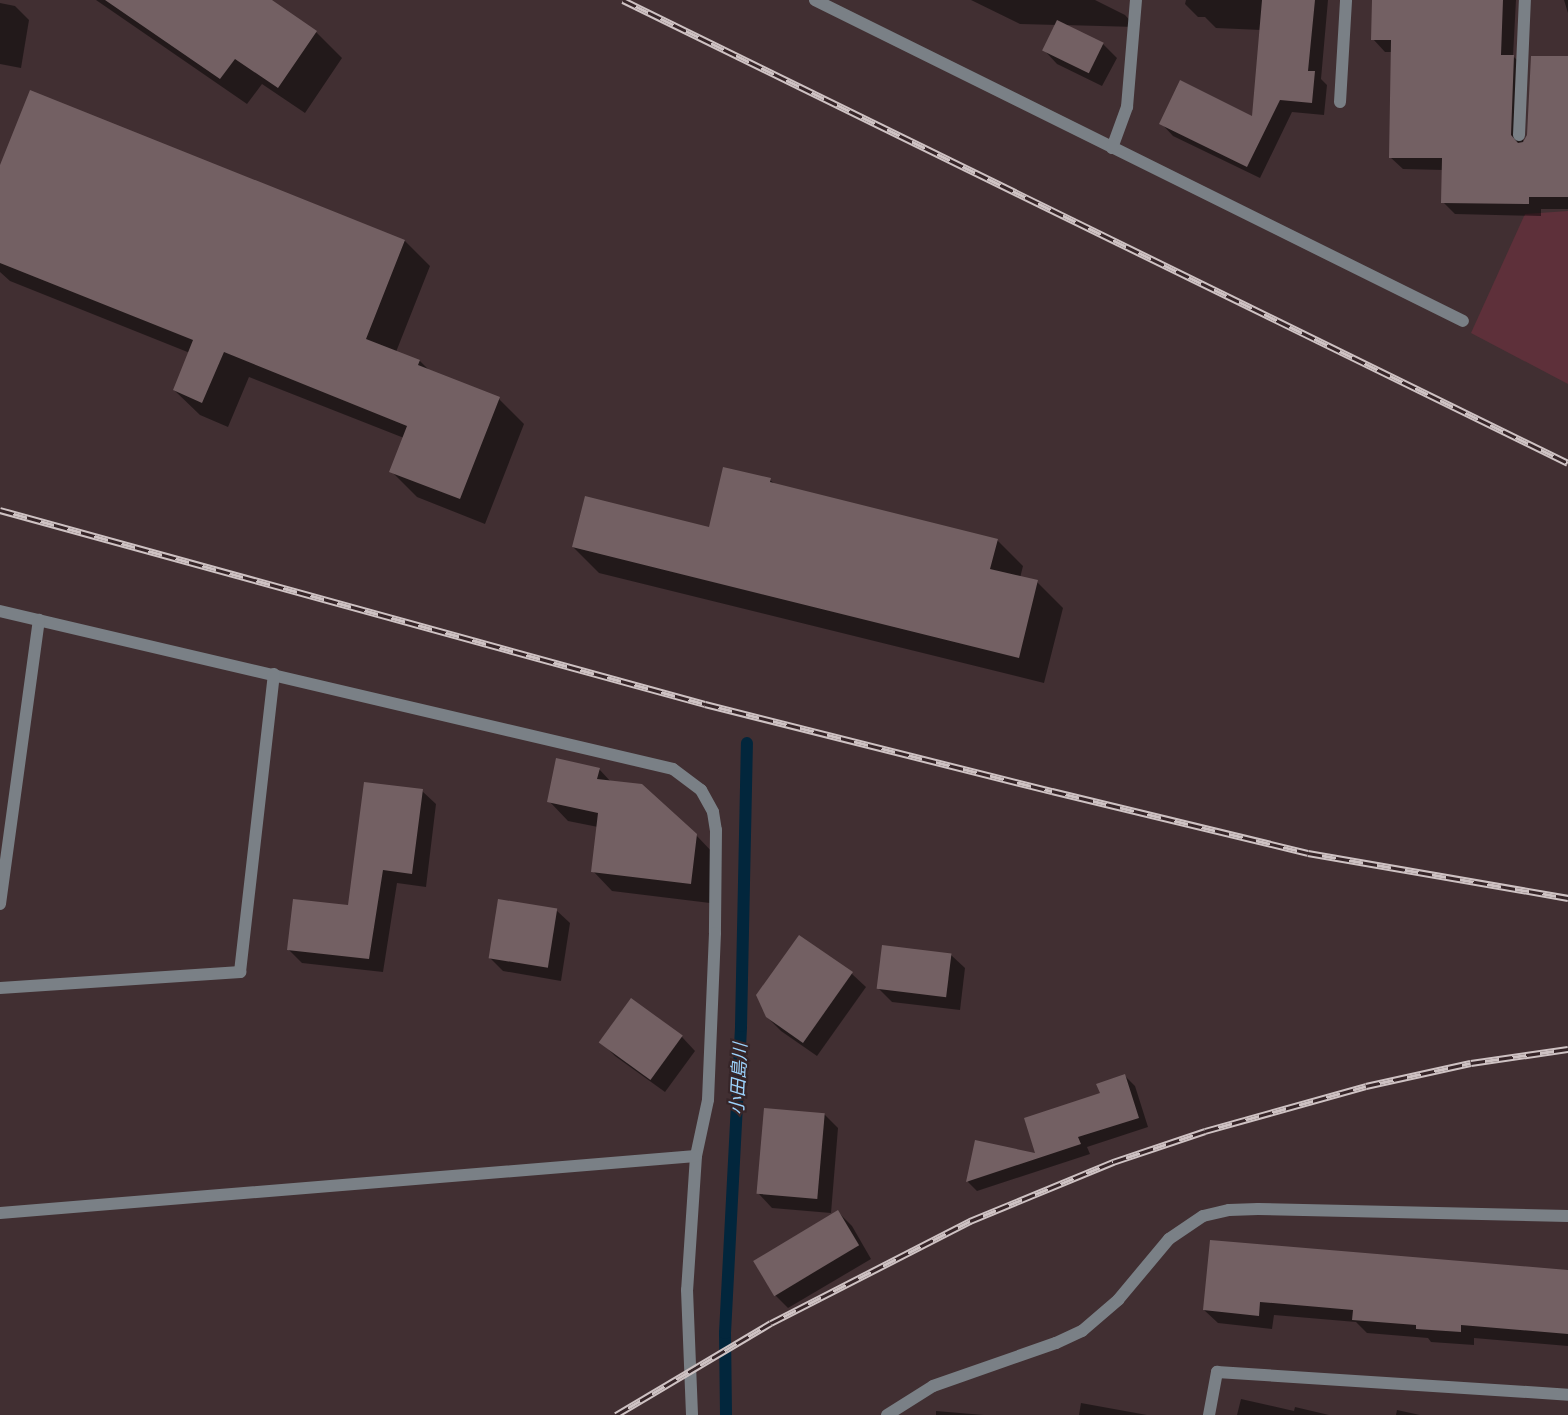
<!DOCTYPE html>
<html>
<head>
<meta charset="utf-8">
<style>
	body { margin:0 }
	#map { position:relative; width:1568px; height:1415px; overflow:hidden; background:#412f32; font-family:"Archivo Narrow","Noto Sans JP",sans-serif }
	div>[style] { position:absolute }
	.green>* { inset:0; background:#5e303a }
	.shadow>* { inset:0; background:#0007 }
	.stream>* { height:12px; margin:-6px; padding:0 6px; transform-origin:6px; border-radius:6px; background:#02263c }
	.building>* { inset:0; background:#736063; transform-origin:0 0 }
	.minor>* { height:12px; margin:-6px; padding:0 6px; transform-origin:6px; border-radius:6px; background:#7a8086 }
	.tertiary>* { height:12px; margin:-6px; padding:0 6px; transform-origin:6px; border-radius:6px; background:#7a8086 }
	.rail>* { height:7px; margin-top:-3.5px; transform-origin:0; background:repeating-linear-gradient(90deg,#362528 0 14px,#cec2c3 0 28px); box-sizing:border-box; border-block:2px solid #cec2c3 }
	span { translate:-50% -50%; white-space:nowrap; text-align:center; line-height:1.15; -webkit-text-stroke:4.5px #362528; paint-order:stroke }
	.water-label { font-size:18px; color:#9dd4fe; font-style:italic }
</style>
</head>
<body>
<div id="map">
	<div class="green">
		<i style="clip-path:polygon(1568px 211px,1568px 384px,1471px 333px,1525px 214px)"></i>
	</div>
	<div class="shadow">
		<i style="clip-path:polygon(96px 0,269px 0,316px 32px,342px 58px,305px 113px,262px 84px,247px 104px)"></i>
		<i style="clip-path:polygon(971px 0,1095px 0,1125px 15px,1136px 27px,1064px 25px,1103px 44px,1117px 58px,1102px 86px,1057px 64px,1044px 50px,1057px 25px,1020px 24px)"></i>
		<i style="clip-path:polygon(1186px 0,1328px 0,1321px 79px,1327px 85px,1324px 115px,1292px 112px,1260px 178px,1173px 136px,1161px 123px,1254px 118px,1261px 30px,1216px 28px,1205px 17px,1198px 17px,1185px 4px)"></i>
		<i style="clip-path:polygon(1374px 0,1516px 0,1513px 56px,1526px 69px,1523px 142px,1529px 136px,1568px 58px,1568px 209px,1541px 209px,1541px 216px,1455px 214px,1443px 202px,1443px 170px,1403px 169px,1390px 157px,1393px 52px,1385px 52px,1373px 39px)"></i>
		<i style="clip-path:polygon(1564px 0,1568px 0,1568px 13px)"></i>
		<i style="clip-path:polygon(0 3px,15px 6px,29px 20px,21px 68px,0 64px)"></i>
		<i style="clip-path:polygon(31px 92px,405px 241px,430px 266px,396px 352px,420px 361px,430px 371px,499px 399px,524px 424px,485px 524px,417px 497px,391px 471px,404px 438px,249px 377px,228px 427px,200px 415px,174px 390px,190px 353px,10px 281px,0 272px,0 169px)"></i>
		<i style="clip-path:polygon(770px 480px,776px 485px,997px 540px,1023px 566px,1020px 578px,1037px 582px,1063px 608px,1044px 683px,599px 573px,573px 547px,710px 529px)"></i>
		<i style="clip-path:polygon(599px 769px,612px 783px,696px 835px,715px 855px,710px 903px,612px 891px,593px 871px,598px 827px,568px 821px,549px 801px)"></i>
		<i style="clip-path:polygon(422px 791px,436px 804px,426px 887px,397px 883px,383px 972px,302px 963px,288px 949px,350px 907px)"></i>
		<i style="clip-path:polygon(556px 910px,570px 923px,561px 981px,503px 971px,489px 957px)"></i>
		<i style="clip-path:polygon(799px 937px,852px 974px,866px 987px,817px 1056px,781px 1031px,767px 1017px)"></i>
		<i style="clip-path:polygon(951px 955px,965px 968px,960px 1010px,892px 1002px,879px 989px)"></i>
		<i style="clip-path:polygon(682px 1037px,695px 1051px,665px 1092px,615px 1056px,601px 1042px)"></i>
		<i style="clip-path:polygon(1125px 1076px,1135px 1086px,1148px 1127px,1087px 1147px,1090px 1154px,977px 1191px,968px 1182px,976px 1142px,1038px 1155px,1101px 1094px)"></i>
		<i style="clip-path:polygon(824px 1114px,838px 1128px,831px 1213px,772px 1208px,759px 1194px)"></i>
		<i style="clip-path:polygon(838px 1212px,852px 1226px,871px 1259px,788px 1308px,774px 1294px,755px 1262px)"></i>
		<i style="clip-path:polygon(1211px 1242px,1568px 1272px,1568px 1346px,1474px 1338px,1474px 1345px,1431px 1342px,1428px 1338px,1367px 1333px,1356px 1322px,1274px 1315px,1272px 1329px,1218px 1323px,1204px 1310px)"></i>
		<i style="clip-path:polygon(1241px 1399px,1294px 1411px,1295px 1407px,1329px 1415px,1237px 1415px)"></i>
		<i style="clip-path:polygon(1081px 1403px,1147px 1415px,1079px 1415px)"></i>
		<i style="clip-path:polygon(1397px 1410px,1420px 1415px,1396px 1415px)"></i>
		<i style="clip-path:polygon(936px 1411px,984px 1415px,936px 1415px)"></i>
	</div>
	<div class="stream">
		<i style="left:726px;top:1415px;width:82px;rotate:-90.7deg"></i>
		<i style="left:725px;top:1333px;width:307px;rotate:-87deg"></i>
		<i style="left:741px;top:1026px;width:283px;rotate:-88.8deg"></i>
	</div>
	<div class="building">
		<i style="clip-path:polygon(105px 0,272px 0,317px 31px,278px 88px,235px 59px,220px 79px)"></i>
		<i style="clip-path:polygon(1262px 0,1315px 0,1308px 71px,1315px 71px,1312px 103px,1280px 100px,1247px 167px,1159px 124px,1180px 80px,1252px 116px)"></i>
		<i style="clip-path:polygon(1372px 0,1503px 0,1501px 55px,1514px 55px,1511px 135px,1518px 143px,1523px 142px,1527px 135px,1531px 56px,1568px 56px,1568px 197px,1529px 197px,1529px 204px,1441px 203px,1442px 158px,1389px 158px,1391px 40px,1371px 40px)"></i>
		<i style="left:1057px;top:20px;width:52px;height:34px;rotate:26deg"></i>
		<i style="clip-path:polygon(30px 90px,405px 240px,366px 339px,420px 360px,418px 365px,500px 397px,460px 499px,389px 472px,407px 426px,224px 352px,202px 403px,173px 390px,193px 340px,0 263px,0 165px)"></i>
		<i style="clip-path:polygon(723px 467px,771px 478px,770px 482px,998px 539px,990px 569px,1038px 580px,1019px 658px,572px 547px,585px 496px,709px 527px)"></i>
		<i style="clip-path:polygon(556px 758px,600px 768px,597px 779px,642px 784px,697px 834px,691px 884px,591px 872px,598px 813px,547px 802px)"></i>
		<i style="clip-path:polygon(364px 782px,423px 789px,412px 874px,383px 870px,369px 959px,287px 950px,293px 899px,348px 905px)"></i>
		<i style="left:498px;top:899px;width:60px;height:60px;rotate:9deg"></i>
		<i style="clip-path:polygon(799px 935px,853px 972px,803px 1043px,766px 1017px,756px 995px)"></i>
		<i style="left:882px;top:945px;width:70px;height:44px;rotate:7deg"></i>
		<i style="left:631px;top:998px;width:64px;height:55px;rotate:36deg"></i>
		<i style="clip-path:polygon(1125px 1074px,1139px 1118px,1078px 1137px,1081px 1144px,966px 1182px,975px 1140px,1035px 1153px,1024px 1118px,1100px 1093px,1096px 1084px)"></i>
		<i style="left:764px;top:1108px;width:61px;height:86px;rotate:5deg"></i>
		<i style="left:838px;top:1210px;width:41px;height:99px;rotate:59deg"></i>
		<i style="clip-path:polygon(1210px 1240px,1568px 1270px,1568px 1334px,1461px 1325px,1461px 1332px,1416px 1329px,1416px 1325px,1352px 1320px,1353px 1310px,1260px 1302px,1259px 1316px,1203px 1310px)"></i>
	</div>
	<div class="minor">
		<i style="left:815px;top:0;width:723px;rotate:26.35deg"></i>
		<i style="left:1340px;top:102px;width:102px;rotate:-86.6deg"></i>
		<i style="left:1519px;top:135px;width:135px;rotate:-87.5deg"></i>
		<i style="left:1112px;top:148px;width:44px;rotate:-69.9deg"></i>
		<i style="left:1127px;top:107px;width:107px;rotate:-85.2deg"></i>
		<i style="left:0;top:611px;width:691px;rotate:13.21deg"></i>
		<i style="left:673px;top:769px;width:35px;rotate:37deg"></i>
		<i style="left:701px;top:790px;width:25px;rotate:61deg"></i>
		<i style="left:713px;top:812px;width:18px;rotate:81deg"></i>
		<i style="left:716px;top:830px;width:103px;rotate:90.6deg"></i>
		<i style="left:715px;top:933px;width:167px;rotate:92.4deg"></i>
		<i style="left:708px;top:1100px;width:57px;rotate:102.1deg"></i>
		<i style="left:696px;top:1156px;width:134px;rotate:93.8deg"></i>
		<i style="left:687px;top:1290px;width:125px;rotate:87.7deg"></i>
		<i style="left:0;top:904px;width:287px;rotate:-82.2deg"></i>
		<i style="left:0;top:988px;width:241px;rotate:-3.8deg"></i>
		<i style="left:240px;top:972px;width:300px;rotate:-83.5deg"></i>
		<i style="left:887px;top:1415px;width:54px;rotate:-32.2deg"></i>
		<i style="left:933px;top:1386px;width:130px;rotate:-19.3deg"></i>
		<i style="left:1056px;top:1343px;width:29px;rotate:-25deg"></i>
		<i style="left:1082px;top:1331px;width:48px;rotate:-40.7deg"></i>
		<i style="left:1118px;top:1300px;width:80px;rotate:-50.1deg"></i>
		<i style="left:1169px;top:1239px;width:41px;rotate:-34.1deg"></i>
		<i style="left:1203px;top:1216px;width:27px;rotate:-13deg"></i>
		<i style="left:1229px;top:1210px;width:29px;rotate:-2deg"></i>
		<i style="left:1258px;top:1209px;width:310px;rotate:1.3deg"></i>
		<i style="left:1209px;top:1415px;width:44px;rotate:-79.5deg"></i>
		<i style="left:1217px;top:1372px;width:352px;rotate:3.7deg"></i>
	</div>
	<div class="tertiary">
		<i style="left:0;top:1213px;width:698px;rotate:-4.68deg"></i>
	</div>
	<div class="rail">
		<i style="left:623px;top:0;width:1052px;rotate:26.1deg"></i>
		<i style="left:0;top:510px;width:731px;rotate:15.39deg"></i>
		<i style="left:705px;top:704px;width:358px;rotate:14.1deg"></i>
		<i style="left:1052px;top:791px;width:263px;rotate:13.6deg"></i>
		<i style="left:1308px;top:853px;width:264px;rotate:9.8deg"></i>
		<i style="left:616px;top:1415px;width:180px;rotate:-30.7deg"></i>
		<i style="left:771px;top:1323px;width:224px;rotate:-27.1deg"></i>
		<i style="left:970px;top:1221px;width:155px;rotate:-22.4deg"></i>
		<i style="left:1113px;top:1162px;width:97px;rotate:-18.6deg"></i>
		<i style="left:1205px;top:1131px;width:167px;rotate:-15.6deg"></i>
		<i style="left:1366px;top:1086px;width:107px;rotate:-12.4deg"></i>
		<i style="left:1471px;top:1063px;width:98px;rotate:-8.2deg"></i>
	</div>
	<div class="water-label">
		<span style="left:739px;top:1079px;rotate:-87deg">小田島川</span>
	</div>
</div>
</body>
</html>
